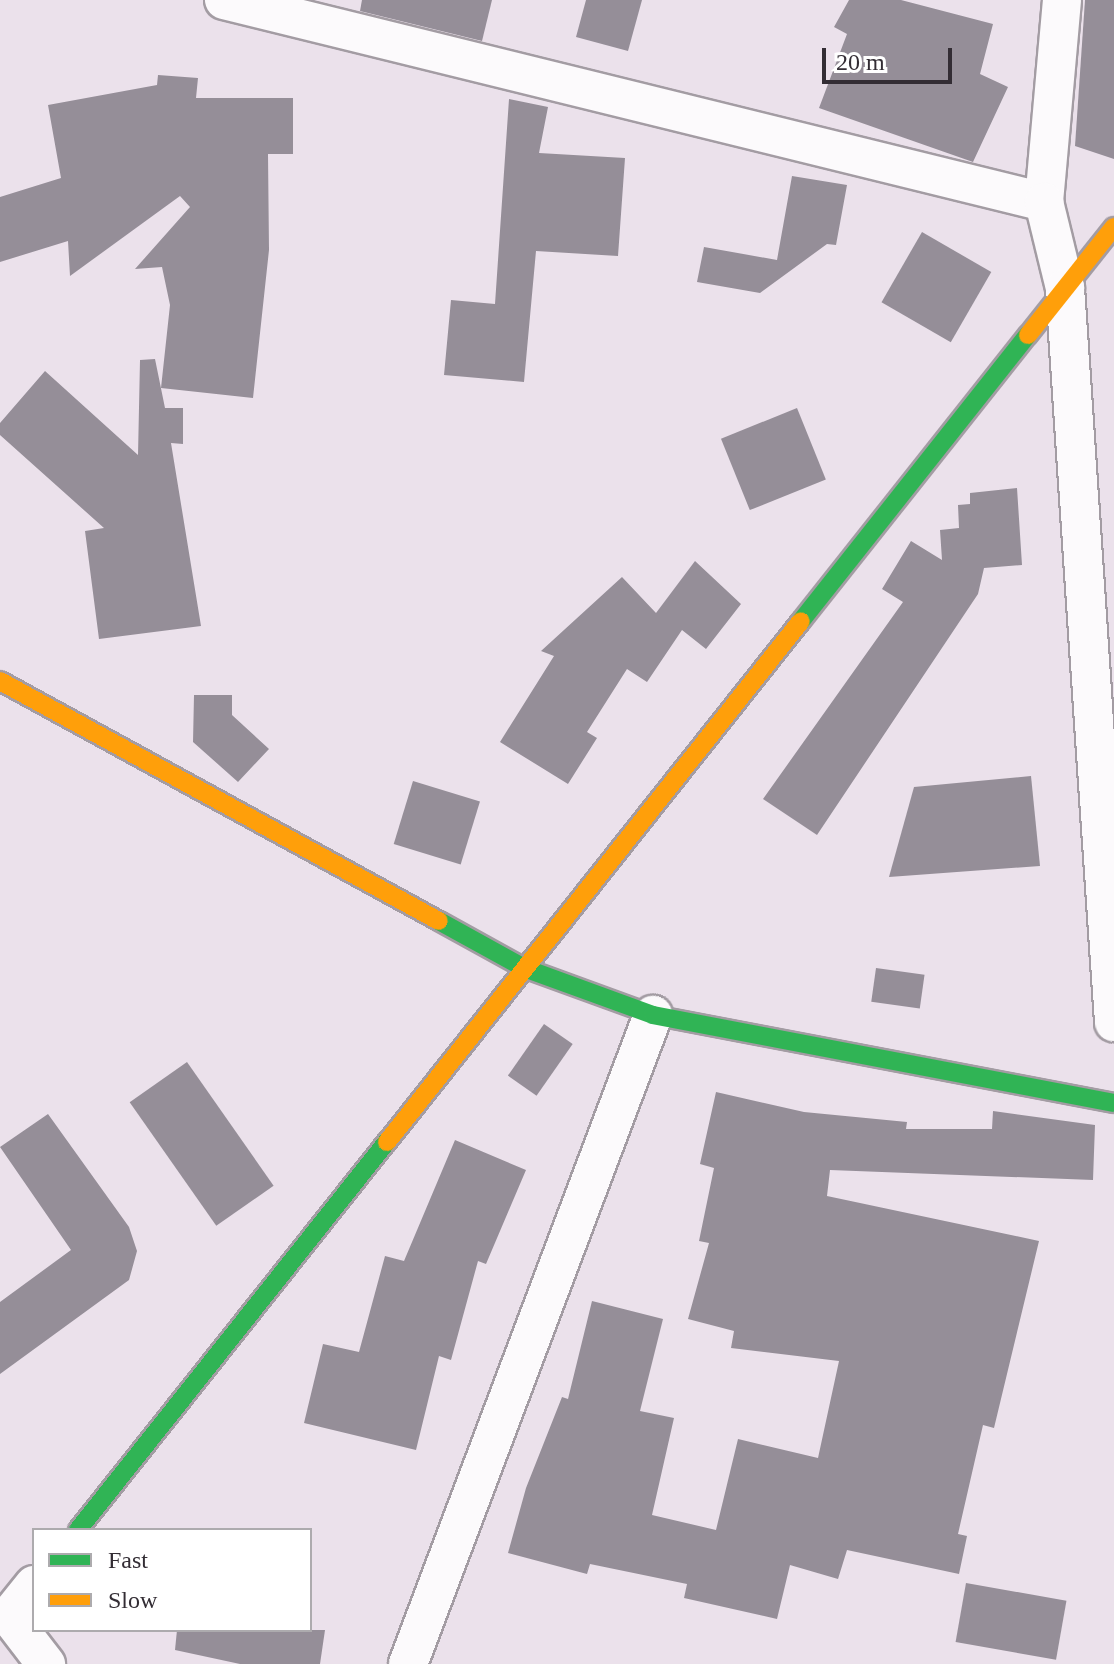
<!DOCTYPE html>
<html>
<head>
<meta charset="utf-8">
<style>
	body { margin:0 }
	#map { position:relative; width:1114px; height:1664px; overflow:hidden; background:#ebe1eb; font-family:"Times New Roman",serif }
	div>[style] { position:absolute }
	.building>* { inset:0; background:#958e98; transform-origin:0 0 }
	.roads { filter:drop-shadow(2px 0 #a39ca3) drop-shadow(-2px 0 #a39ca3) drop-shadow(0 2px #a39ca3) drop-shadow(0 -2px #a39ca3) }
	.street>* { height:38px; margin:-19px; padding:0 19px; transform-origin:19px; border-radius:19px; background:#fcfafc }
	.fast>* { height:18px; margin:-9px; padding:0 9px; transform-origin:9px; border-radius:9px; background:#30b455 }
	.slow>* { height:18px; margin:-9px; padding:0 9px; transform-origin:9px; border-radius:9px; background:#ff9f0a }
	span { translate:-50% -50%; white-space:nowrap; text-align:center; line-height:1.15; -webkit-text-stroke:8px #fff; paint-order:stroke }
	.legend { position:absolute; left:32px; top:1528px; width:280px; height:104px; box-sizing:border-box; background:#fff; border:2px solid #adabae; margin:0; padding:10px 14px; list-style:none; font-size:24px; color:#332d34 }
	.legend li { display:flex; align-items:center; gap:16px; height:40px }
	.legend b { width:40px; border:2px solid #adabae }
	.scale { position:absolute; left:822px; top:48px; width:130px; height:36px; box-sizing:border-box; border:4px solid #332d34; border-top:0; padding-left:10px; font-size:24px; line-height:28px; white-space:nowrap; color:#332d34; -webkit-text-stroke:6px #fff; paint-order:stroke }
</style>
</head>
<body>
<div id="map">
	<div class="building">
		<i style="clip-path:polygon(362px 0,492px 0,482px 41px,360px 11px)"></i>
		<i style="clip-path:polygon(586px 0,642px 0,628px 51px,576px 37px)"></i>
		<i style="clip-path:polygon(849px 0,901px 0,993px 24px,980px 74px,1008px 87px,973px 162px,819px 108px,847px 34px,834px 27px)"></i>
		<i style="clip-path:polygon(1085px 0,1114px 0,1114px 159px,1075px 146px)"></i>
		<i style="clip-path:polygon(158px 75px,198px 78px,196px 98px,293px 98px,293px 154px,268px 154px,269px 250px,253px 398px,161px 388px,170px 305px,162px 267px,135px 269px,190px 207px,180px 196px,70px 276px,68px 241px,0 262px,0 197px,61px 178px,48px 105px,157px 85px)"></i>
		<i style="clip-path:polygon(509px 99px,548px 107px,539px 153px,625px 158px,618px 256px,536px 251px,524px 382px,444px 375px,451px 300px,495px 304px)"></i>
		<i style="clip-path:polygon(792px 176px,847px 185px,836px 245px,827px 244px,760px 293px,697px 282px,704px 247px,777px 260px)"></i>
		<i style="left:922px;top:232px;width:80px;height:81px;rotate:30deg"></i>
		<i style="clip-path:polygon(155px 359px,165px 408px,183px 408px,183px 444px,171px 443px,201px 626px,99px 639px,85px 531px,104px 528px,0 435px,0 423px,45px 371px,138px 455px,140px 360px)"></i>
		<i style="left:797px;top:408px;width:77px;height:82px;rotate:68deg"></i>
		<i style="clip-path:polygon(1017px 488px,1022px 565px,984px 568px,978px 594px,817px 835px,763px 799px,903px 602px,882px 589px,911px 541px,942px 560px,940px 530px,959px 528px,958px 505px,970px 504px,970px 493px)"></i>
		<i style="clip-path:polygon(695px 561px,741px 604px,706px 649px,682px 630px,647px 682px,627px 669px,587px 732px,597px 738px,568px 784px,500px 742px,554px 656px,541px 651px,622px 577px,656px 613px)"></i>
		<i style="clip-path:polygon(194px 695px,232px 695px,232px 715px,269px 749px,238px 782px,193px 742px)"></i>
		<i style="clip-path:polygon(1031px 776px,1040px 866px,889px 877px,914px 787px)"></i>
		<i style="left:413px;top:781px;width:70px;height:66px;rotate:17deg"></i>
		<i style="left:876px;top:968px;width:49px;height:34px;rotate:8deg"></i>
		<i style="left:544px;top:1024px;width:35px;height:63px;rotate:35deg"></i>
		<i style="left:187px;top:1062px;width:151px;height:70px;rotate:55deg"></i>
		<i style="clip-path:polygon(716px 1092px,804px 1112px,907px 1122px,906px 1129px,992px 1129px,993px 1111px,1095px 1125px,1093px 1180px,830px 1170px,827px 1196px,1039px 1241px,994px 1428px,983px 1425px,958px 1534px,967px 1536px,959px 1574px,847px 1550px,838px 1579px,790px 1565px,777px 1619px,684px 1598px,687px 1584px,590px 1564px,587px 1574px,508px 1553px,526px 1488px,562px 1397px,568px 1399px,592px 1301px,663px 1319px,640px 1411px,674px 1418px,652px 1515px,716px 1530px,738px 1439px,818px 1458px,839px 1361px,731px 1348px,734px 1331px,688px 1319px,709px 1243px,699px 1241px,714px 1168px,700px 1164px)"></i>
		<i style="clip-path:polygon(48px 1114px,129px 1227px,137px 1251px,129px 1280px,0 1374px,0 1302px,71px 1250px,0 1147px)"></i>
		<i style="clip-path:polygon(455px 1140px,526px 1170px,486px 1264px,478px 1261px,451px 1360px,439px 1356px,416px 1450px,304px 1423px,323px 1344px,359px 1352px,385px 1256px,404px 1261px)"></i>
		<i style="left:966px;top:1583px;width:102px;height:60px;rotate:10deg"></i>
		<i style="clip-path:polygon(177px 1630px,325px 1630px,320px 1664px,240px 1664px,175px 1650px)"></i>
	</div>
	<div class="roads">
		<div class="street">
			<i style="left:224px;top:0;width:845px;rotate:13.84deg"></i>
			<i style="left:1062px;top:0;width:203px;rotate:95.1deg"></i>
			<i style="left:1044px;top:202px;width:89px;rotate:76.3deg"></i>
			<i style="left:1065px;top:288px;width:736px;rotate:86.18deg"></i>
			<i style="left:34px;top:1585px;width:40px;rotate:129deg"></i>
			<i style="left:9px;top:1616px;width:61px;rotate:52.4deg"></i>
			<i style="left:408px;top:1664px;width:694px;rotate:-69.32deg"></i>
		</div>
		<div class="fast">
			<i style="left:801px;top:621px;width:365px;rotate:-51.6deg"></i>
			<i style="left:439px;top:921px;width:97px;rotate:28.9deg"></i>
			<i style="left:524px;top:968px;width:137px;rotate:20deg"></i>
			<i style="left:653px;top:1015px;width:469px;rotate:10.8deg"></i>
			<i style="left:78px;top:1530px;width:496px;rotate:-51.5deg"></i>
		</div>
		<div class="slow">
			<i style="left:1028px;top:335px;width:138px;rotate:-51.5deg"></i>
			<i style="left:0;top:681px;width:500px;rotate:28.67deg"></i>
			<i style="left:387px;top:1142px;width:665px;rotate:-51.53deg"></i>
		</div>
	</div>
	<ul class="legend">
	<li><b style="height:10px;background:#30b455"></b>Fast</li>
	<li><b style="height:10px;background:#ff9f0a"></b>Slow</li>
	</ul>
	<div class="scale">20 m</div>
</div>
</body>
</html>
